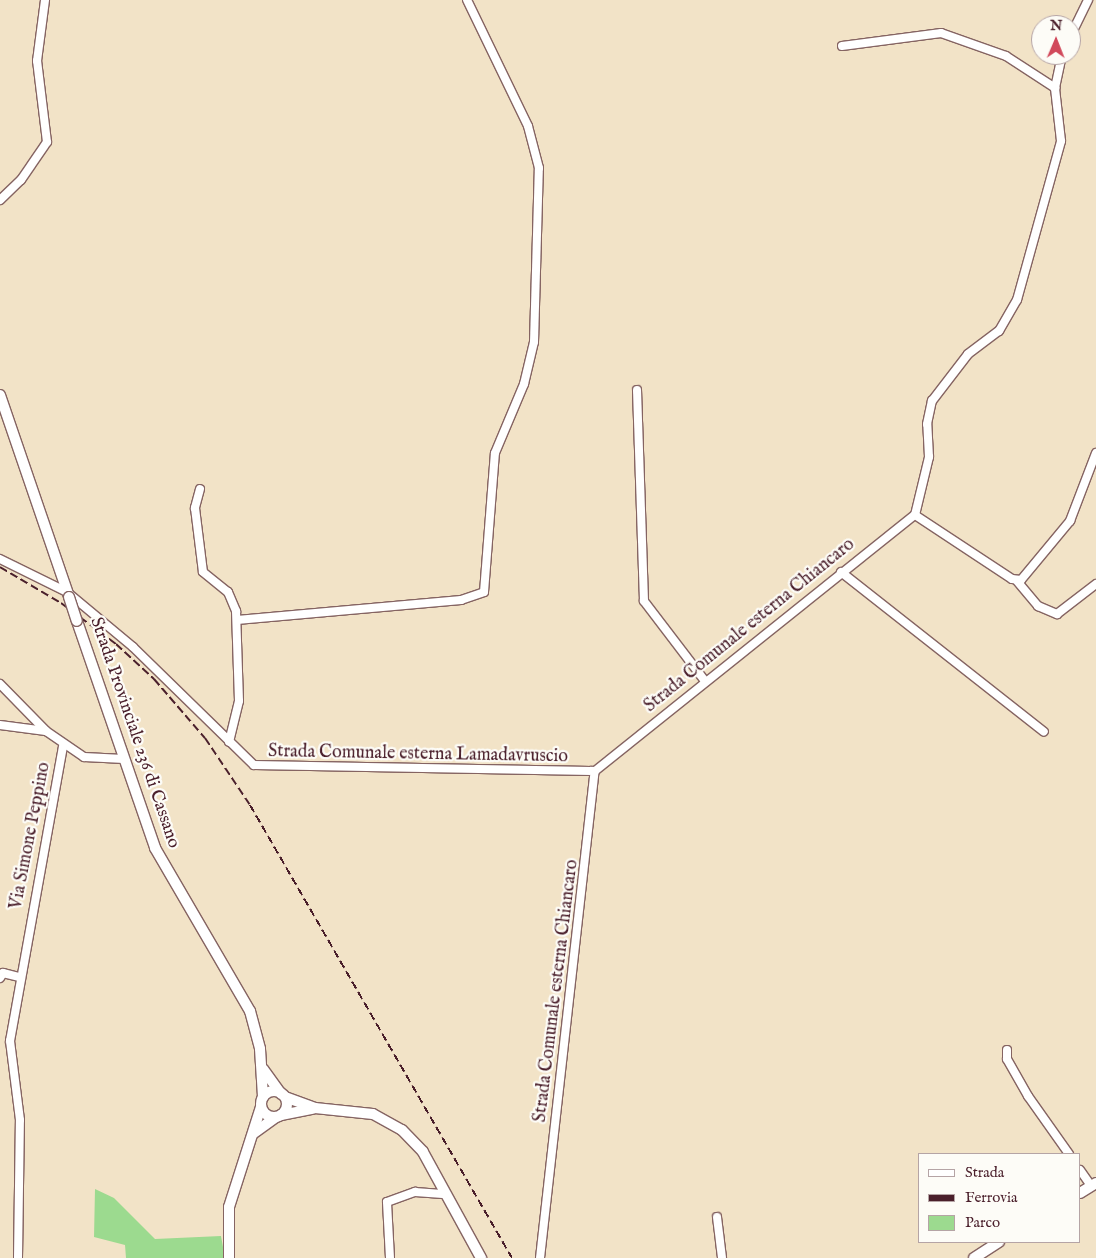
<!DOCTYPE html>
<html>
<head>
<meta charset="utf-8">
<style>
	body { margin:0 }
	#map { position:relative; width:1096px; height:1258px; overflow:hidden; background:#f2e3c7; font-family:"IM FELL English",serif }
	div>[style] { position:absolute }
	.green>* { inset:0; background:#9cda8f }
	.roads { filter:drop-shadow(1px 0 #856462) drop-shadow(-1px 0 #856462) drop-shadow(0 1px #856462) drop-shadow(0 -1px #856462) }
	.minor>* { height:8px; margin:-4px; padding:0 4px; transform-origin:4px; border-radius:4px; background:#fff }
	.major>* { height:10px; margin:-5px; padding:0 5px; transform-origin:5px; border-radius:5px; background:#fff }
	.major>.ring { margin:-5px; padding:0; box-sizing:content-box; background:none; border:10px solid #fff; border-radius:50% }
	.rail>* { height:2px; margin-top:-1px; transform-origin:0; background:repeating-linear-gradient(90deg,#4a1f2b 0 8px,transparent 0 12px) }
	.bridges { filter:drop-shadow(1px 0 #856462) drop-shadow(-1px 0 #856462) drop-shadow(0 1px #856462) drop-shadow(0 -1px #856462) }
	.major-bridge>* { height:10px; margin:-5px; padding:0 5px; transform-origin:5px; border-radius:5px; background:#fff }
	span { translate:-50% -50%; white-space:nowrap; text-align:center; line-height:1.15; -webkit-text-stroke:4.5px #fdfcf7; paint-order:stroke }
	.street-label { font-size:18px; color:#4a1f2b }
	.legend { position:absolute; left:918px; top:1153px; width:162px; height:90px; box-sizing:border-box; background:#fdfcf7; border:1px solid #b5a4a5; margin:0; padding:6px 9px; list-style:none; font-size:15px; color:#4a1f2b }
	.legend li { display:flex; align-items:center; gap:10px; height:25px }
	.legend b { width:25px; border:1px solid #b5a4a5 }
	.north { position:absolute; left:1031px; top:15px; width:50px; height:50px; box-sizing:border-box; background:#fdfcf7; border:1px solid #b5a4a5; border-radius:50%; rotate:1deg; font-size:14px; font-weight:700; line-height:20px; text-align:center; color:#4a1f2b }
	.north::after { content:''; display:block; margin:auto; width:18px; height:22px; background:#d1495b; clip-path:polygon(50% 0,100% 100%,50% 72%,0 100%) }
</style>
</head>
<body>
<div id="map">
	<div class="green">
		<i style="clip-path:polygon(95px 1189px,114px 1198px,155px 1239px,221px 1236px,225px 1258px,126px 1258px,125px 1245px,94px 1237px)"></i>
	</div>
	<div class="roads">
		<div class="minor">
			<i style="left:1071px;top:35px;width:39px;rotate:-64deg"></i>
			<i style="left:842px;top:46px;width:100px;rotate:-7.5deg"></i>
			<i style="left:941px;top:33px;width:69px;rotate:19.5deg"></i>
			<i style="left:1006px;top:56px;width:59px;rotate:33.1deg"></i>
			<i style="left:0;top:200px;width:29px;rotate:-44deg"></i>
			<i style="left:21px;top:180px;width:46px;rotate:-55.6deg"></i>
			<i style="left:47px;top:142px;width:82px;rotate:-97deg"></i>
			<i style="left:37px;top:61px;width:62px;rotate:-82.5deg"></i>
			<i style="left:637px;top:390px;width:211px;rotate:88.1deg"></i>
			<i style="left:644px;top:601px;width:101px;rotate:52.7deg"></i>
			<i style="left:200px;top:489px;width:20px;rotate:105deg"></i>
			<i style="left:195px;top:508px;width:64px;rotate:82.9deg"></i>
			<i style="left:203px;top:572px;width:32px;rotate:39deg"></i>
			<i style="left:228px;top:592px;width:21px;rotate:67deg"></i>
			<i style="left:236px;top:611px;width:90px;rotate:88.1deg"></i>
			<i style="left:239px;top:701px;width:42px;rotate:103.7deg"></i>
			<i style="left:915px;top:515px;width:116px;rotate:33.4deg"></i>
			<i style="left:1012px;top:579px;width:9px;rotate:6deg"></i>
			<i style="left:1021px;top:580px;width:77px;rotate:-50.3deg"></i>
			<i style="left:1070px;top:521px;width:73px;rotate:-69.1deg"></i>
			<i style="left:0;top:559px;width:75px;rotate:26.2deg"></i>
			<i style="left:67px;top:592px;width:86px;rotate:39.8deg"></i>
			<i style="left:133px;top:647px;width:169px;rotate:44.3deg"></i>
			<i style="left:254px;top:765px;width:341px;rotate:1deg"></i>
			<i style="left:841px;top:572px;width:258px;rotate:38.2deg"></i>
			<i style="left:1017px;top:581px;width:33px;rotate:50deg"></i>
			<i style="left:1038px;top:606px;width:21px;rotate:23deg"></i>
			<i style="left:1057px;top:614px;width:49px;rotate:-37.6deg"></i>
			<i style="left:237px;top:620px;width:225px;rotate:-5.1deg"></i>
			<i style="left:461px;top:600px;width:24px;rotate:-19deg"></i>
			<i style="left:484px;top:592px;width:139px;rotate:-85.5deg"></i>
			<i style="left:495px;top:453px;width:75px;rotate:-67.2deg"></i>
			<i style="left:524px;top:384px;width:43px;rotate:-76.6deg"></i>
			<i style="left:534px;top:342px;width:174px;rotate:-88.4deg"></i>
			<i style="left:539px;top:168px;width:43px;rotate:-104.7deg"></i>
			<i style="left:528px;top:126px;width:140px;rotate:-115.8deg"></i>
			<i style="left:0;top:684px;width:66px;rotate:45.6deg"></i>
			<i style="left:0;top:725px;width:46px;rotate:7.4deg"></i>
			<i style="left:46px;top:731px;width:46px;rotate:34.4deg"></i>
			<i style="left:84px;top:757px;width:40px;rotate:2.9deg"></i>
			<i style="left:0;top:978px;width:6px;rotate:-59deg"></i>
			<i style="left:3px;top:973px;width:16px;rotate:14deg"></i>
			<i style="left:1007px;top:1050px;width:9px;rotate:90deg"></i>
			<i style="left:1007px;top:1059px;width:43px;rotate:60.4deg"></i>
			<i style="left:1028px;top:1096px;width:71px;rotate:54.7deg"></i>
			<i style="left:1080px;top:1170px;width:19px;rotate:55deg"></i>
			<i style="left:717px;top:1217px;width:41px;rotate:83deg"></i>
			<i style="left:18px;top:1258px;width:138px;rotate:-89.2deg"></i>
			<i style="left:20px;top:1120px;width:80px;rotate:-97.2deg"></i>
			<i style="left:10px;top:1041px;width:300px;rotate:-79.8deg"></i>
			<i style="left:390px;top:1258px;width:56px;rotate:-93.1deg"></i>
			<i style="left:387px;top:1202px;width:30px;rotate:-20deg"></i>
			<i style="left:415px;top:1192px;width:31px;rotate:4deg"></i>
			<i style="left:540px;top:1258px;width:490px;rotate:-83.6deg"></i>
			<i style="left:595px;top:771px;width:410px;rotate:-38.7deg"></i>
			<i style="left:915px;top:515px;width:60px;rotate:-76.4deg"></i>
			<i style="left:929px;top:457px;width:33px;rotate:-93deg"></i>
			<i style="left:927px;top:424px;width:24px;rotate:-78deg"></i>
			<i style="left:932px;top:401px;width:59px;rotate:-52.5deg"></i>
			<i style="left:968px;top:354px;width:39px;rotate:-37deg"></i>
			<i style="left:999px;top:331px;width:36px;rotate:-60deg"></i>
			<i style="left:1017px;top:300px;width:165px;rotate:-74.5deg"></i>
			<i style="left:1061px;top:141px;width:53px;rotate:-96.5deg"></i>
			<i style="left:1055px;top:88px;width:34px;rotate:-78deg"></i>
		</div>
		<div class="major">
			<i style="left:0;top:395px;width:213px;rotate:71.1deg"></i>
			<i style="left:77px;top:621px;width:240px;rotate:71deg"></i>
			<i style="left:155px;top:848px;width:189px;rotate:59.8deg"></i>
			<i style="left:250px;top:1011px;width:39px;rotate:75deg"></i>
			<i style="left:260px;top:1049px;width:48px;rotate:86.4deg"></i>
			<i style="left:263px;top:1069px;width:31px;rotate:54deg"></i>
			<i class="ring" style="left:261px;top:1091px;width:16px;height:16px"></i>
			<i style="left:285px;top:1097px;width:32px;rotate:20deg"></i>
			<i style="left:315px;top:1108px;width:58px;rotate:5.9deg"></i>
			<i style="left:373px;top:1114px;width:33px;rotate:29deg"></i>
			<i style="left:402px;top:1130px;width:30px;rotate:46deg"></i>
			<i style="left:423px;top:1152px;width:121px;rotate:61.3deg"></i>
			<i style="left:281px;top:1115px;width:32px;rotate:-11deg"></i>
			<i style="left:254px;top:1133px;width:27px;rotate:-36deg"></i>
			<i style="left:1080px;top:1193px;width:19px;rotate:-32deg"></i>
			<i style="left:229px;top:1258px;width:51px;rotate:-90deg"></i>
			<i style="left:229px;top:1207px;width:105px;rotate:-72.3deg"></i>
			<i style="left:974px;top:1258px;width:30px;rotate:-33deg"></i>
		</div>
	</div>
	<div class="rail">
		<i style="left:0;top:567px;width:71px;rotate:30.5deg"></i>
		<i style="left:61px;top:603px;width:69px;rotate:36.7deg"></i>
		<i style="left:116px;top:644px;width:52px;rotate:42.6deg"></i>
		<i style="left:154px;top:679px;width:78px;rotate:49.2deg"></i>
		<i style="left:205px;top:738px;width:81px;rotate:56.1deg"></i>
		<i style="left:250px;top:805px;width:523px;rotate:59.96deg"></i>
	</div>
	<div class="bridges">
		<div class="major-bridge">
			<i style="left:69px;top:597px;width:25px;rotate:72deg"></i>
		</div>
	</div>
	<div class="street-label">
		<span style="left:750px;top:626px;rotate:-39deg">Strada Comunale esterna Chiancaro</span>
		<span style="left:134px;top:733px;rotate:71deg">Strada Provinciale 236 di Cassano</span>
		<span style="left:418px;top:755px;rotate:1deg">Strada Comunale esterna Lamadavruscio</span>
		<span style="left:31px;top:836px;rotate:-79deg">Via Simone Peppino</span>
		<span style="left:557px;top:991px;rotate:-83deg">Strada Comunale esterna Chiancaro</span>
	</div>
	<ul class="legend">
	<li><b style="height:6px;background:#fff"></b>Strada</li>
	<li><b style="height:6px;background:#4a1f2b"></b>Ferrovia</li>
	<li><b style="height:14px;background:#9cda8f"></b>Parco</li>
	</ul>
	<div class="north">N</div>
</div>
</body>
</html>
